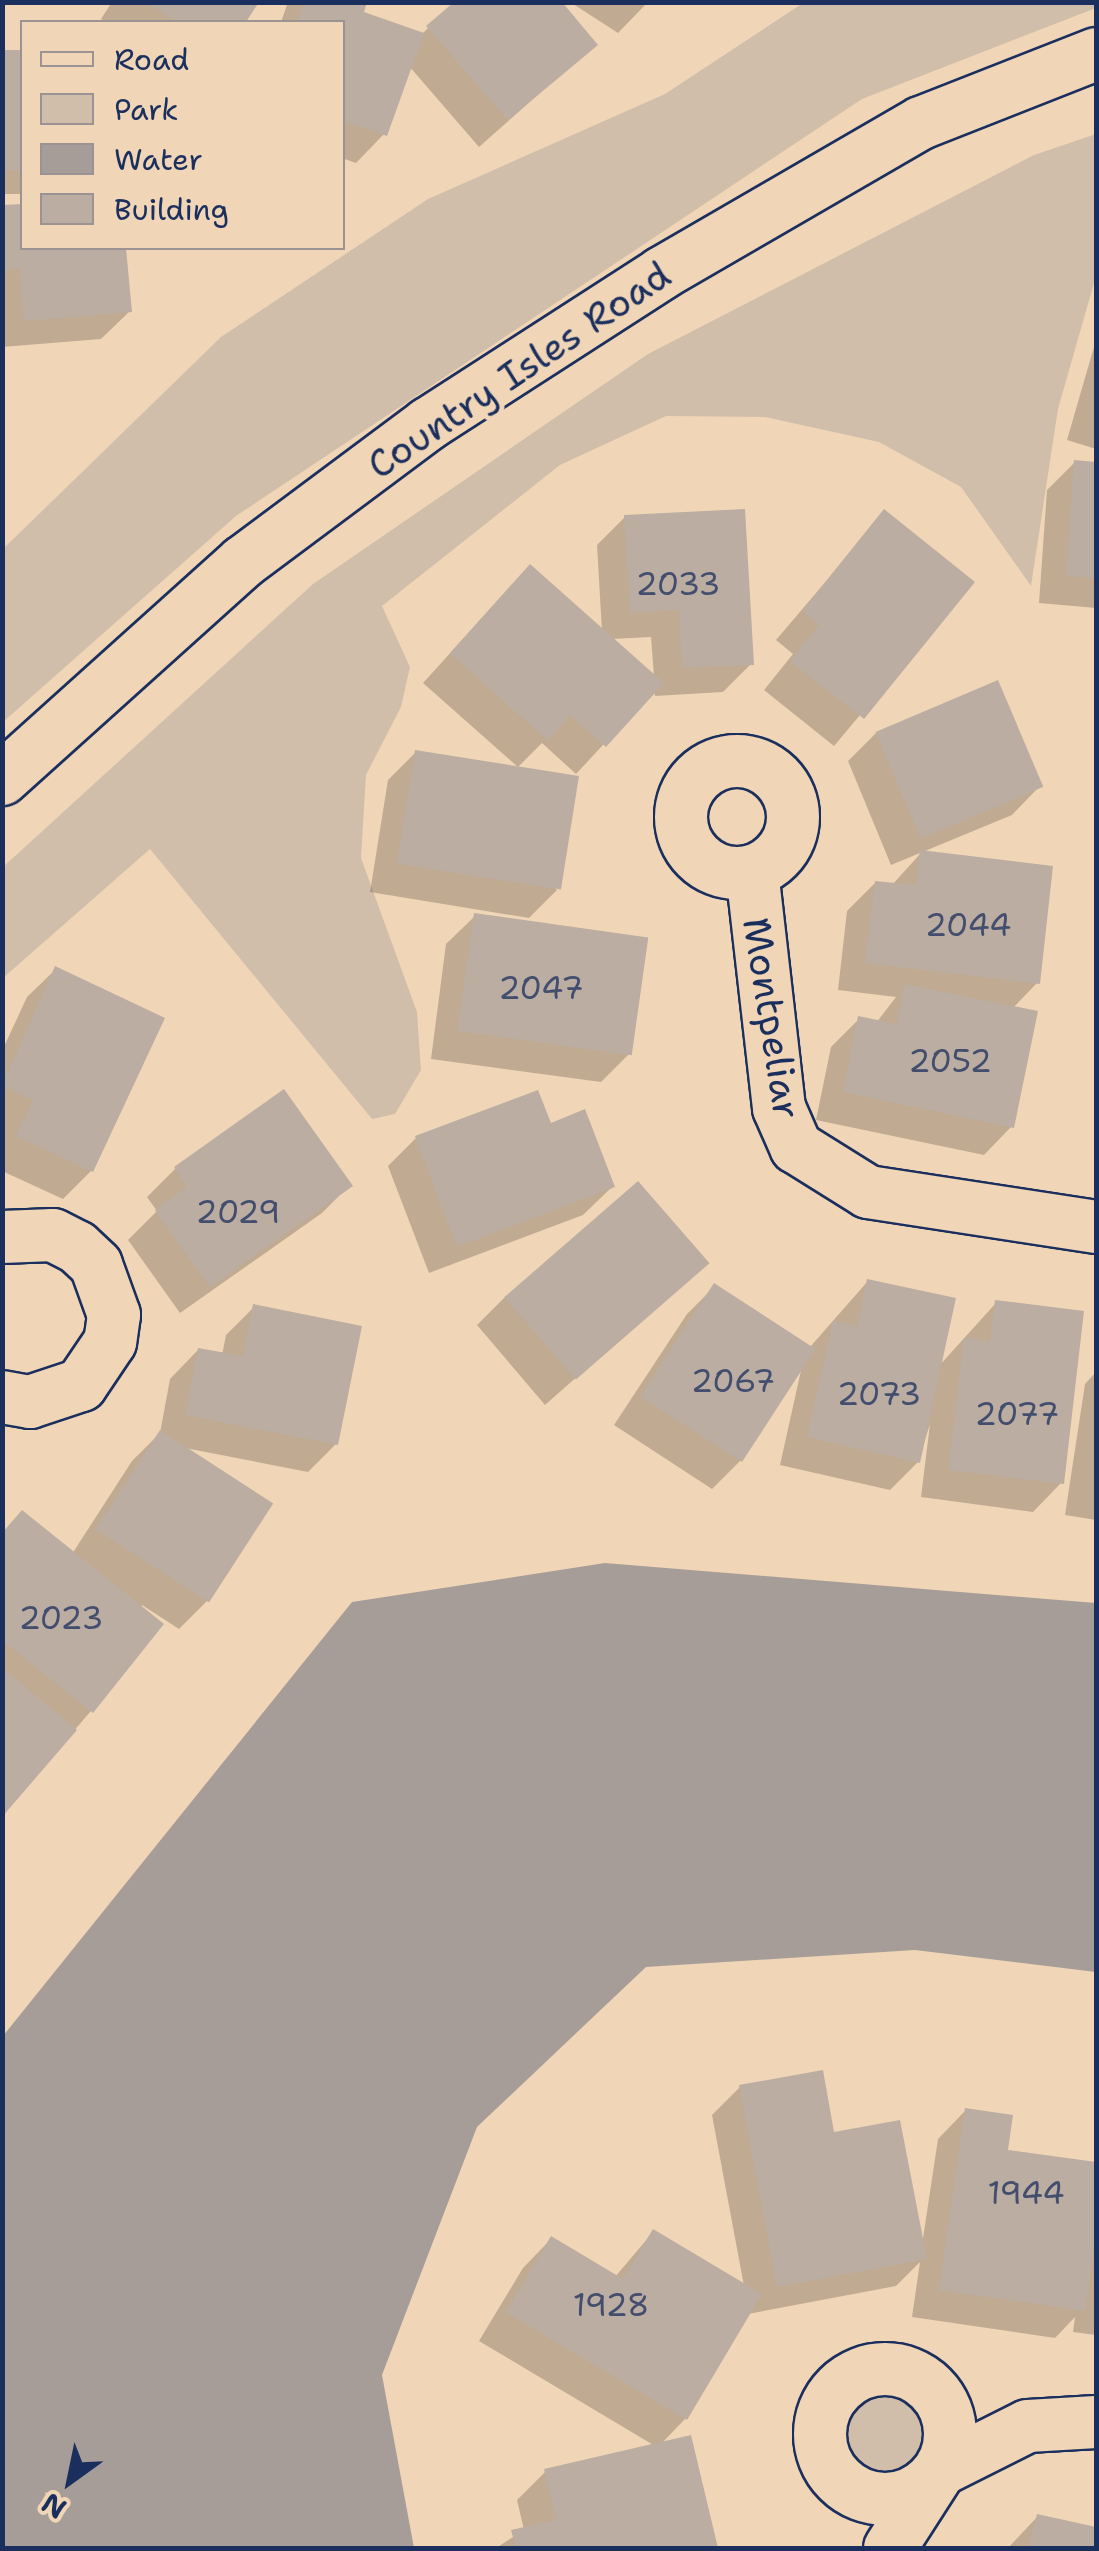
<!DOCTYPE html>
<html>
<head>
<meta charset="utf-8">
<style>
	body { margin:0 }
	#map { position:relative; width:1099px; height:2551px; overflow:hidden; background:#f0d6b7; font-family:"Shantell Sans",sans-serif }
	div>[style] { position:absolute }
	.green>* { inset:0; background:#d1beaa }
	.round { border-radius:50% }
	.water>* { inset:0; background:#a79d98 }
	.shadow>* { inset:0; background:#0003; transform-origin:0 0 }
	.building>* { inset:0; background:#bbada1; transform-origin:0 0 }
	.roads { filter:drop-shadow(2px 0 #1b2f5e) drop-shadow(-2px 0 #1b2f5e) drop-shadow(0 2px #1b2f5e) drop-shadow(0 -2px #1b2f5e) }
	.minor>* { height:52px; margin:-26px; padding:0 26px; transform-origin:26px; border-radius:26px; background:#f0d6b7 }
	.minor>.ring { margin:-26px; padding:0; box-sizing:content-box; background:none; border:52px solid #f0d6b7; border-radius:50% }
	span { translate:-50% -50%; white-space:nowrap; text-align:center; line-height:1.15; -webkit-text-stroke:10px #f0d6b7; paint-order:stroke }
	.number-label { font-size:32px; color:#434e6f }
	.number-label span { -webkit-text-stroke-width:0 }
	.street-label { font-size:38px; color:#1b2f5e }
	.frame { position:absolute; inset:0; border:5px solid #1b2f5e; pointer-events:none }
	.legend { position:absolute; left:20px; top:20px; width:325px; height:230px; box-sizing:border-box; background:#f0d6b7; border:2px solid #9b9393; margin:0; padding:12px 18px; list-style:none; font-size:30px; color:#1b2f5e }
	.legend li { display:flex; align-items:center; gap:20px; height:50px }
	.legend b { width:50px; border:2px solid #9b9393 }
	.north { position:absolute; left:20px; top:2431px; width:100px; height:100px; -webkit-text-stroke:8px #f0d6b7; paint-order:stroke; rotate:213deg; font-size:28px; font-weight:700; line-height:40px; text-align:center; color:#1b2f5e }
	.north::after { content:''; display:block; margin:auto; width:35px; height:45px; background:#1b2f5e; clip-path:polygon(50% 0,100% 100%,50% 72%,0 100%) }
</style>
</head>
<body>
<div id="map">
	<div class="green">
		<i style="clip-path:polygon(803px 3px,1096px 2px,1096px 8px,862px 99px,236px 516px,3px 722px,3px 549px,221px 337px,428px 199px,665px 94px)"></i>
		<i style="clip-path:polygon(1096px 134px,1096px 276px,1058px 409px,1031px 586px,961px 487px,879px 442px,765px 417px,666px 416px,560px 465px,382px 606px,410px 667px,401px 707px,366px 775px,361px 858px,417px 1012px,421px 1070px,395px 1114px,372px 1119px,150px 849px,3px 978px,3px 867px,313px 584px,648px 354px,1034px 155px)"></i>
		<i class="round" style="left:820px;top:2369px;width:128px;height:128px"></i>
	</div>
	<div class="water">
		<i style="clip-path:polygon(605px 1563px,1096px 1603px,1096px 1972px,915px 1950px,646px 1967px,477px 2127px,382px 2375px,414px 2548px,3px 2548px,3px 2036px,352px 1602px)"></i>
	</div>
	<div class="shadow">
		<i style="clip-path:polygon(112px 2px,256px 2px,243px 22px,106px 22px,101px 19px)"></i>
		<i style="clip-path:polygon(288px 2px,365px 2px,361px 13px,421px 35px,428px 28px,594px 45px,479px 147px,409px 66px,384px 134px,356px 163px,342px 158px,342px 22px,281px 22px)"></i>
		<i style="clip-path:polygon(570px 2px,648px 2px,618px 33px)"></i>
		<i style="left:22px;top:53px;width:141px;height:20px;rotate:90deg"></i>
		<i style="clip-path:polygon(22px 206px,22px 248px,124px 248px,130px 311px,101px 339px,2px 347px,2px 208px)"></i>
		<i style="clip-path:polygon(1096px 340px,1096px 449px,1067px 440px)"></i>
		<i style="clip-path:polygon(1075px 462px,1096px 464px,1096px 608px,1039px 603px,1047px 490px)"></i>
		<i style="clip-path:polygon(885px 512px,972px 582px,834px 746px,764px 690px,793px 654px,776px 640px)"></i>
		<i style="clip-path:polygon(evenodd,625px 517px,751px 664px,723px 692px,655px 696px,654px 690px,576px 774px,542px 743px,518px 767px,423px 683px,502px 596px,602px 631px,597px 545px,625px 517px,651px 637px,654px 677px,611px 639px,651px 637px)"></i>
		<i style="clip-path:polygon(876px 733px,1040px 786px,1012px 815px,891px 865px,848px 761px)"></i>
		<i style="clip-path:polygon(416px 752px,557px 890px,529px 918px,370px 892px,388px 780px)"></i>
		<i style="clip-path:polygon(921px 853px,1038px 982px,1012px 1009px,1012px 1126px,984px 1155px,816px 1120px,831px 1047px,859px 1019px,876px 1023px,896px 997px,838px 990px,847px 911px,875px 883px,892px 885px)"></i>
		<i style="clip-path:polygon(475px 916px,629px 1054px,601px 1082px,431px 1059px,446px 944px)"></i>
		<i style="clip-path:polygon(56px 969px,91px 1171px,63px 1199px,2px 1171px,2px 1051px,27px 997px)"></i>
		<i style="clip-path:polygon(549px 1126px,612px 1187px,583px 1215px,429px 1273px,388px 1166px,416px 1138px)"></i>
		<i style="clip-path:polygon(175px 1169px,350px 1185px,322px 1213px,180px 1313px,128px 1240px,157px 1211px,147px 1197px)"></i>
		<i style="clip-path:polygon(706px 1263px,545px 1405px,477px 1325px,505px 1297px)"></i>
		<i style="clip-path:polygon(868px 1281px,938px 1367px,996px 1303px,1061px 1483px,1033px 1512px,921px 1497px,930px 1424px,918px 1462px,890px 1490px,780px 1465px,802px 1366px,740px 1461px,712px 1489px,614px 1425px,687px 1314px,715px 1286px,810px 1347px)"></i>
		<i style="clip-path:polygon(254px 1307px,336px 1444px,308px 1472px,185px 1448px,270px 1504px,207px 1601px,179px 1629px,142px 1605px,91px 1711px,2px 1814px,2px 1533px,72px 1554px,132px 1461px,160px 1433px,170px 1379px,198px 1350px,222px 1355px,226px 1335px)"></i>
		<i style="clip-path:polygon(1096px 1372px,1096px 1520px,1065px 1515px,1085px 1384px)"></i>
		<i style="clip-path:polygon(740px 2087px,832px 2135px,922px 2245px,938px 2139px,966px 2110px,1005px 2152px,1096px 2165px,1096px 2335px,1073px 2332px,1075px 2317px,1055px 2338px,912px 2317px,920px 2262px,896px 2286px,748px 2314px,685px 2419px,660px 2445px,689px 2438px,715px 2548px,496px 2548px,524px 2530px,517px 2500px,545px 2472px,655px 2446px,479px 2341px,523px 2268px,551px 2239px,615px 2277px,653px 2232px,744px 2286px,712px 2115px)"></i>
		<i style="clip-path:polygon(1038px 2516px,1096px 2529px,1096px 2548px,1008px 2548px)"></i>
	</div>
	<div class="building">
		<i style="clip-path:polygon(146px 2px,259px 2px,246px 22px,177px 22px)"></i>
		<i style="clip-path:polygon(304px 2px,367px 2px,364px 12px,424px 33px,387px 136px,342px 120px,342px 22px,297px 22px)"></i>
		<i style="clip-path:polygon(454px 2px,562px 2px,598px 45px,508px 120px,426px 26px)"></i>
		<i style="left:22px;top:50px;width:120px;height:20px;rotate:90deg"></i>
		<i style="clip-path:polygon(22px 204px,22px 248px,126px 248px,132px 312px,24px 321px,20px 269px,2px 270px,2px 205px)"></i>
		<i style="clip-path:polygon(1074px 460px,1096px 462px,1096px 578px,1066px 576px)"></i>
		<i style="clip-path:polygon(745px 509px,754px 665px,682px 668px,679px 610px,630px 613px,624px 515px)"></i>
		<i style="clip-path:polygon(884px 509px,975px 582px,864px 719px,790px 661px,819px 625px,802px 611px)"></i>
		<i style="clip-path:polygon(530px 564px,664px 683px,606px 747px,570px 715px,548px 741px,450px 653px)"></i>
		<i style="left:998px;top:680px;width:116px;height:133px;rotate:67deg"></i>
		<i style="left:415px;top:750px;width:166px;height:115px;rotate:9deg"></i>
		<i style="clip-path:polygon(920px 850px,1053px 866px,1040px 984px,865px 963px,875px 881px,916px 885px)"></i>
		<i style="left:474px;top:913px;width:176px;height:119px;rotate:8deg"></i>
		<i style="clip-path:polygon(55px 966px,165px 1018px,93px 1172px,16px 1136px,33px 1100px,2px 1086px)"></i>
		<i style="clip-path:polygon(905px 984px,1038px 1011px,1014px 1128px,843px 1092px,858px 1016px,897px 1024px)"></i>
		<i style="clip-path:polygon(284px 1089px,353px 1186px,210px 1287px,155px 1210px,187px 1187px,174px 1167px)"></i>
		<i style="clip-path:polygon(538px 1090px,551px 1123px,585px 1109px,615px 1187px,457px 1247px,415px 1136px)"></i>
		<i style="left:638px;top:1181px;width:109px;height:177px;rotate:49deg"></i>
		<i style="clip-path:polygon(867px 1279px,956px 1298px,920px 1463px,807px 1437px,833px 1321px,857px 1326px)"></i>
		<i style="left:714px;top:1283px;width:121px;height:135px;rotate:33deg"></i>
		<i style="clip-path:polygon(995px 1300px,1084px 1311px,1064px 1484px,948px 1470px,964px 1338px,990px 1341px)"></i>
		<i style="clip-path:polygon(253px 1304px,362px 1326px,338px 1445px,185px 1415px,198px 1348px,243px 1356px)"></i>
		<i style="left:160px;top:1430px;width:135px;height:118px;rotate:33deg"></i>
		<i style="clip-path:polygon(22px 1510px,164px 1624px,93px 1713px,2px 1640px,2px 1533px)"></i>
		<i style="clip-path:polygon(2px 1667px,77px 1730px,2px 1817px)"></i>
		<i style="clip-path:polygon(823px 2070px,834px 2132px,900px 2120px,927px 2259px,777px 2287px,739px 2085px)"></i>
		<i style="clip-path:polygon(965px 2108px,1013px 2115px,1008px 2150px,1096px 2162px,1096px 2232px,1085px 2311px,939px 2290px)"></i>
		<i style="clip-path:polygon(653px 2229px,762px 2294px,687px 2420px,506px 2312px,551px 2236px,623px 2279px)"></i>
		<i style="clip-path:polygon(691px 2435px,718px 2548px,516px 2548px,511px 2530px,556px 2520px,544px 2469px)"></i>
		<i style="clip-path:polygon(1037px 2514px,1096px 2527px,1096px 2548px,1029px 2548px)"></i>
	</div>
	<div class="roads">
		<div class="minor">
			<i class="ring" style="left:681px;top:761px;width:60px;height:60px"></i>
			<i style="left:2px;top:779px;width:324px;rotate:-42deg"></i>
			<i style="left:243px;top:562px;width:231px;rotate:-36.7deg"></i>
			<i style="left:428px;top:424px;width:278px;rotate:-32.8deg"></i>
			<i style="left:662px;top:273px;width:299px;rotate:-30.1deg"></i>
			<i style="left:921px;top:123px;width:188px;rotate:-21.5deg"></i>
			<i style="left:752px;top:871px;width:239px;rotate:83.5deg"></i>
			<i style="left:779px;top:1108px;width:43px;rotate:66.4deg"></i>
			<i style="left:796px;top:1147px;width:85px;rotate:32deg"></i>
			<i style="left:868px;top:1192px;width:231px;rotate:8.7deg"></i>
			<i style="left:2px;top:1237px;width:51px;rotate:-2.2deg"></i>
			<i style="left:53px;top:1235px;width:27px;rotate:27deg"></i>
			<i style="left:77px;top:1247px;width:26px;rotate:43deg"></i>
			<i style="left:96px;top:1265px;width:53px;rotate:70.2deg"></i>
			<i style="left:114px;top:1315px;width:27px;rotate:98deg"></i>
			<i style="left:110px;top:1342px;width:52px;rotate:124deg"></i>
			<i style="left:81px;top:1385px;width:54px;rotate:161.6deg"></i>
			<i style="left:30px;top:1402px;width:28px;rotate:-170deg"></i>
			<i class="ring" style="left:820px;top:2369px;width:78px;height:78px"></i>
			<i style="left:890px;top:2548px;width:93px;rotate:-57.3deg"></i>
			<i style="left:940px;top:2470px;width:98px;rotate:-26.6deg"></i>
			<i style="left:1028px;top:2426px;width:68px;rotate:-3.4deg"></i>
		</div>
	</div>
	<div class="number-label">
		<span style="left:678px;top:584px">2033</span>
		<span style="left:968px;top:925px">2044</span>
		<span style="left:541px;top:988px">2047</span>
		<span style="left:950px;top:1061px">2052</span>
		<span style="left:238px;top:1212px">2029</span>
		<span style="left:733px;top:1381px">2067</span>
		<span style="left:879px;top:1394px">2073</span>
		<span style="left:1017px;top:1414px">2077</span>
		<span style="left:61px;top:1618px">2023</span>
		<span style="left:1026px;top:2193px">1944</span>
		<span style="left:611px;top:2305px">1928</span>
	</div>
	<div class="street-label">
		<span style="left:519px;top:370px;rotate:-34deg">Country Isles Road</span>
		<span style="left:772px;top:1018px;rotate:81deg">Montpeliar</span>
	</div>
	<div class="frame"></div>
	<ul class="legend">
	<li><b style="height:12px;background:#f0d6b7"></b>Road</li>
	<li><b style="height:28px;background:#d1beaa"></b>Park</li>
	<li><b style="height:28px;background:#a79d98"></b>Water</li>
	<li><b style="height:28px;background:#bbada1"></b>Building</li>
	</ul>
	<div class="north">N</div>
</div>
</body>
</html>
